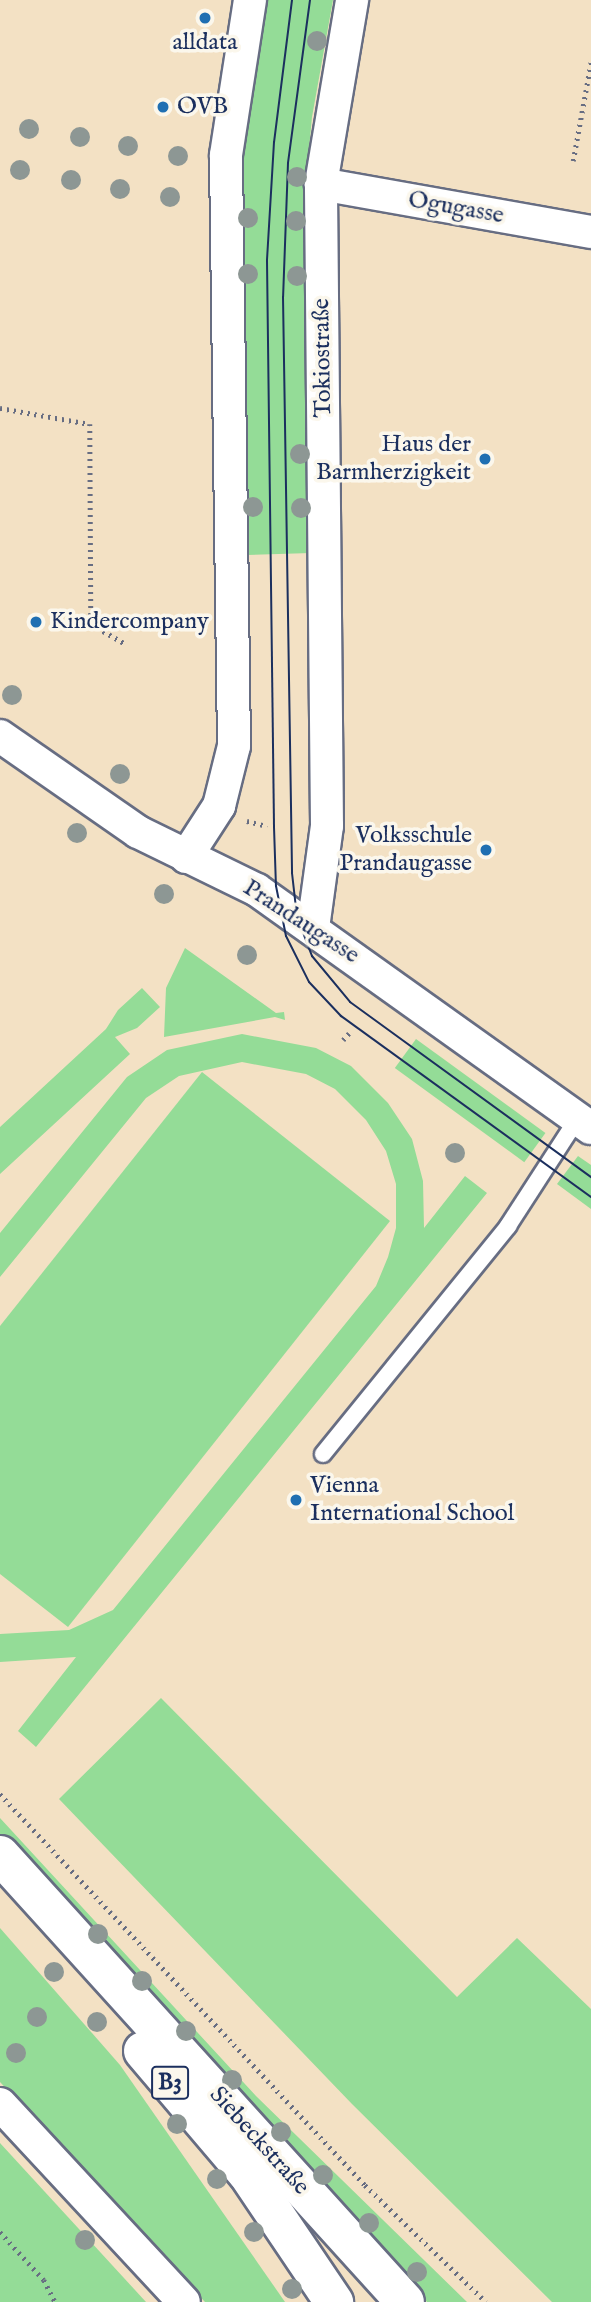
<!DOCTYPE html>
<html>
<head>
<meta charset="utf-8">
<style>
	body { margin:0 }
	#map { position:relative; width:591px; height:2302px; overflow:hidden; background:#f3e1c4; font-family:"IM FELL English",serif }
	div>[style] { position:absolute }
	.green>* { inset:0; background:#94dc97; transform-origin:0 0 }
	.path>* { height:4.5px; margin-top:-2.25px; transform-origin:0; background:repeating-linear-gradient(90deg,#676d82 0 2px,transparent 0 7px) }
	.roads { filter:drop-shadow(2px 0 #676d82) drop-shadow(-2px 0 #676d82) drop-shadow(0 2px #676d82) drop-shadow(0 -2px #676d82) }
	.lane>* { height:16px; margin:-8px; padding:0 8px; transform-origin:8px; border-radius:8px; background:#fff }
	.street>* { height:32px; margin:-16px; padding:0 16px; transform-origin:16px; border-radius:16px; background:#fff }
	.primary>* { height:38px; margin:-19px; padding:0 19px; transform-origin:19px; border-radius:19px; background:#fff }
	.tram>* { height:2px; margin:-1px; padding:0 1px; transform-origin:1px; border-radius:1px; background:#1b2f5e }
	.trees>* { width:20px; height:20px; margin:-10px; border-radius:50%; background:#8d9794 }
	.dots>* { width:19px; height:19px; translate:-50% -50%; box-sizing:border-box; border:4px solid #fbf7ec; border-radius:50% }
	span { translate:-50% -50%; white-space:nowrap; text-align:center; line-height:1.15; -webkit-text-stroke:7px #fbf7ec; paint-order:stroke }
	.shield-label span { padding:2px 5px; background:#fbf7ec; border:2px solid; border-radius:5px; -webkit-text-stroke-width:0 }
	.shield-label { font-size:23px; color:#1b2f5e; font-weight:700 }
	.poi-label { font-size:24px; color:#1b2f5e }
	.left { translate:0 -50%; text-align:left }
	.right { translate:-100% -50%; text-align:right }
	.street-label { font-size:24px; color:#1b2f5e }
</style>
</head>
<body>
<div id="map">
	<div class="green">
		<i style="clip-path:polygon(268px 0,333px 0,312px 117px,304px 202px,311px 553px,247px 555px,240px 201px,247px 110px)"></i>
		<i style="clip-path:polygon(185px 948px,276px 1013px,284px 1012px,285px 1020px,275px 1017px,164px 1037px,166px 988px)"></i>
		<i style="clip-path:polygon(142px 988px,160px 1007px,137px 1028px,115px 1037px,130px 1054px,0 1174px,0 1127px,106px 1029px,118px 1010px)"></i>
		<i style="clip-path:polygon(242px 1034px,316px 1048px,351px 1066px,388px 1103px,412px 1139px,423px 1181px,424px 1228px,465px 1176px,487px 1193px,36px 1747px,18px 1731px,76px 1657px,0 1662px,0 1634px,69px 1630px,113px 1610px,376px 1286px,388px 1257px,396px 1228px,396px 1184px,386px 1151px,366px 1120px,335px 1089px,306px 1074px,242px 1062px,179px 1076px,146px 1098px,0 1277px,0 1233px,127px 1077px,167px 1050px)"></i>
		<i style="left:416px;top:1039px;width:160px;height:36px;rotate:36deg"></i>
		<i style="clip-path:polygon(202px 1072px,390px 1221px,68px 1627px,0 1574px,0 1326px)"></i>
		<i style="clip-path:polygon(578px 1156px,591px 1165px,591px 1209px,557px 1184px)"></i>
		<i style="clip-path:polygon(161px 1698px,457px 1997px,517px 1938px,591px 2009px,591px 2302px,552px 2302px,352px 2104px,59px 1799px)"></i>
		<i style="clip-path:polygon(0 1818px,256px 2096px,467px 2302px,427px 2302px,0 1840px)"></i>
		<i style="clip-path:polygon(0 1928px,120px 2065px,285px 2302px,205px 2302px,0 2082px)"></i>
		<i style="clip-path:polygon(0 2143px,146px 2302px,0 2302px)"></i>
	</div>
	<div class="path">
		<i style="left:573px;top:161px;width:101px;rotate:-79.7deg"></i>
		<i style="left:0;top:408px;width:91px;rotate:10.1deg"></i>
		<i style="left:90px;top:424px;width:200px;rotate:89.7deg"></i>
		<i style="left:91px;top:624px;width:38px;rotate:30deg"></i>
		<i style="left:247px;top:821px;width:21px;rotate:14deg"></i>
		<i style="left:343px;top:1040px;width:9px;rotate:-49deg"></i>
		<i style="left:0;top:1794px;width:535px;rotate:46.97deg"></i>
		<i style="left:365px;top:2185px;width:168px;rotate:44deg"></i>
		<i style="left:0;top:2232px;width:65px;rotate:47.5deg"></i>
		<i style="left:44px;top:2280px;width:25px;rotate:63deg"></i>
	</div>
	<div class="roads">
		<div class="lane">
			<i style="left:323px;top:1454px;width:294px;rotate:-50.9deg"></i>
			<i style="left:508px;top:1226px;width:129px;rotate:-57.1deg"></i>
		</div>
		<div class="street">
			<i style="left:321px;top:184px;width:274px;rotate:10.1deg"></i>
			<i style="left:0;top:736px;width:168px;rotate:34.8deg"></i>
			<i style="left:138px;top:832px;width:132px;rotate:26deg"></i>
			<i style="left:257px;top:890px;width:410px;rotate:35.5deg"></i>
			<i style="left:186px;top:857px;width:61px;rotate:-57.1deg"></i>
			<i style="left:219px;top:806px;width:62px;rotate:-76deg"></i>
			<i style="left:234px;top:746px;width:591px;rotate:-90.78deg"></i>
			<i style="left:226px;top:155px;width:157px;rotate:-81.2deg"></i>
			<i style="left:313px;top:928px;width:103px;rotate:-82.2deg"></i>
			<i style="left:327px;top:826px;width:642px;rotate:-90.54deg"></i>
			<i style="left:321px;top:184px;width:187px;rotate:-80.4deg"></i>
			<i style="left:0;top:2104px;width:270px;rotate:47.1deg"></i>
		</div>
		<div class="primary">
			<i style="left:0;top:1855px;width:603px;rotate:47.82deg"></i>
			<i style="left:143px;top:2051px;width:160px;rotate:49.6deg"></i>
			<i style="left:247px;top:2173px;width:156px;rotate:56deg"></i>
		</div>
	</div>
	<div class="tram">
		<i style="left:292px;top:0;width:143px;rotate:97.2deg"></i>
		<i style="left:274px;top:142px;width:119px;rotate:93.4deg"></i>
		<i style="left:267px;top:261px;width:566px;rotate:89.29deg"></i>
		<i style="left:274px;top:827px;width:59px;rotate:88.1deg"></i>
		<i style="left:276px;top:886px;width:51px;rotate:78.7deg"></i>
		<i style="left:286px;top:936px;width:51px;rotate:63.4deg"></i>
		<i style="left:309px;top:982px;width:47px;rotate:46.7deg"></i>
		<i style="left:341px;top:1016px;width:309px;rotate:35.9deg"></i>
		<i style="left:310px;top:0;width:164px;rotate:97.7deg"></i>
		<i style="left:288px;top:163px;width:134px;rotate:92.1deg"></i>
		<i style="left:283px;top:297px;width:576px;rotate:89.1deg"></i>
		<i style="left:292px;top:873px;width:44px;rotate:83.5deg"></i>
		<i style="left:297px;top:917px;width:42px;rotate:69deg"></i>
		<i style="left:312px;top:956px;width:60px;rotate:50.4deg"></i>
		<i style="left:350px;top:1002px;width:298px;rotate:36deg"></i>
	</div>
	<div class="trees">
		<i style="left:317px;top:41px"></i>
		<i style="left:29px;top:129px"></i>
		<i style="left:80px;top:137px"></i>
		<i style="left:128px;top:146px"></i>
		<i style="left:178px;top:156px"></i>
		<i style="left:20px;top:170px"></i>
		<i style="left:297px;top:177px"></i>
		<i style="left:71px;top:180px"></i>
		<i style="left:120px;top:189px"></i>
		<i style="left:170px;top:197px"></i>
		<i style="left:248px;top:218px"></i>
		<i style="left:296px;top:221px"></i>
		<i style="left:248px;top:274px"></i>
		<i style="left:297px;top:276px"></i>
		<i style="left:300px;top:454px"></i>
		<i style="left:253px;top:507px"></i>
		<i style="left:301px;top:508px"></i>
		<i style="left:12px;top:695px"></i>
		<i style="left:120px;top:774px"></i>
		<i style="left:77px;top:833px"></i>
		<i style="left:164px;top:894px"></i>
		<i style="left:247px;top:955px"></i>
		<i style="left:455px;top:1153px"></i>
		<i style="left:98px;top:1934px"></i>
		<i style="left:54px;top:1972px"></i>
		<i style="left:142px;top:1981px"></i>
		<i style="left:37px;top:2017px"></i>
		<i style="left:97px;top:2022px"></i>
		<i style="left:186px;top:2031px"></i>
		<i style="left:16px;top:2053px"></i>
		<i style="left:232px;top:2080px"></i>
		<i style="left:177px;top:2124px"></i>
		<i style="left:281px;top:2132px"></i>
		<i style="left:323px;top:2175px"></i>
		<i style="left:217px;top:2179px"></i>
		<i style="left:369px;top:2223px"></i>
		<i style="left:254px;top:2232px"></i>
		<i style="left:85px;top:2240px"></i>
		<i style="left:417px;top:2272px"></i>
		<i style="left:292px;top:2289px"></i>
	</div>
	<div class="dots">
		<i style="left:205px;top:18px;background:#1f6fb2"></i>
		<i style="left:163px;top:107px;background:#1f6fb2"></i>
		<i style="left:485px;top:459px;background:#1f6fb2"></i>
		<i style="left:36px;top:622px;background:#1f6fb2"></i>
		<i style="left:486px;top:850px;background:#1f6fb2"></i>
		<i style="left:296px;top:1500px;background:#1f6fb2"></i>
	</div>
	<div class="shield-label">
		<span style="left:170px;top:2083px">B3</span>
	</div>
	<div class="poi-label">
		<span style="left:205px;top:43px">alldata</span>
		<span class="left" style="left:177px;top:107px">OVB</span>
		<span class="right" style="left:471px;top:459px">Haus der<br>Barmherzigkeit</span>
		<span class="left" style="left:50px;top:622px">Kindercompany</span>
		<span class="right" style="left:472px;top:850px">Volksschule<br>Prandaugasse</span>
		<span class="left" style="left:310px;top:1500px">Vienna<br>International School</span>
	</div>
	<div class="street-label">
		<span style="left:456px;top:208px;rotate:10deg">Ogugasse</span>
		<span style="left:323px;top:358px;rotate:-91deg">Tokiostraße</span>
		<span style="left:301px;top:922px;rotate:33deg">Prandaugasse</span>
		<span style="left:259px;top:2141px;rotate:48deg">Siebeckstraße</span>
	</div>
</div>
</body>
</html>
